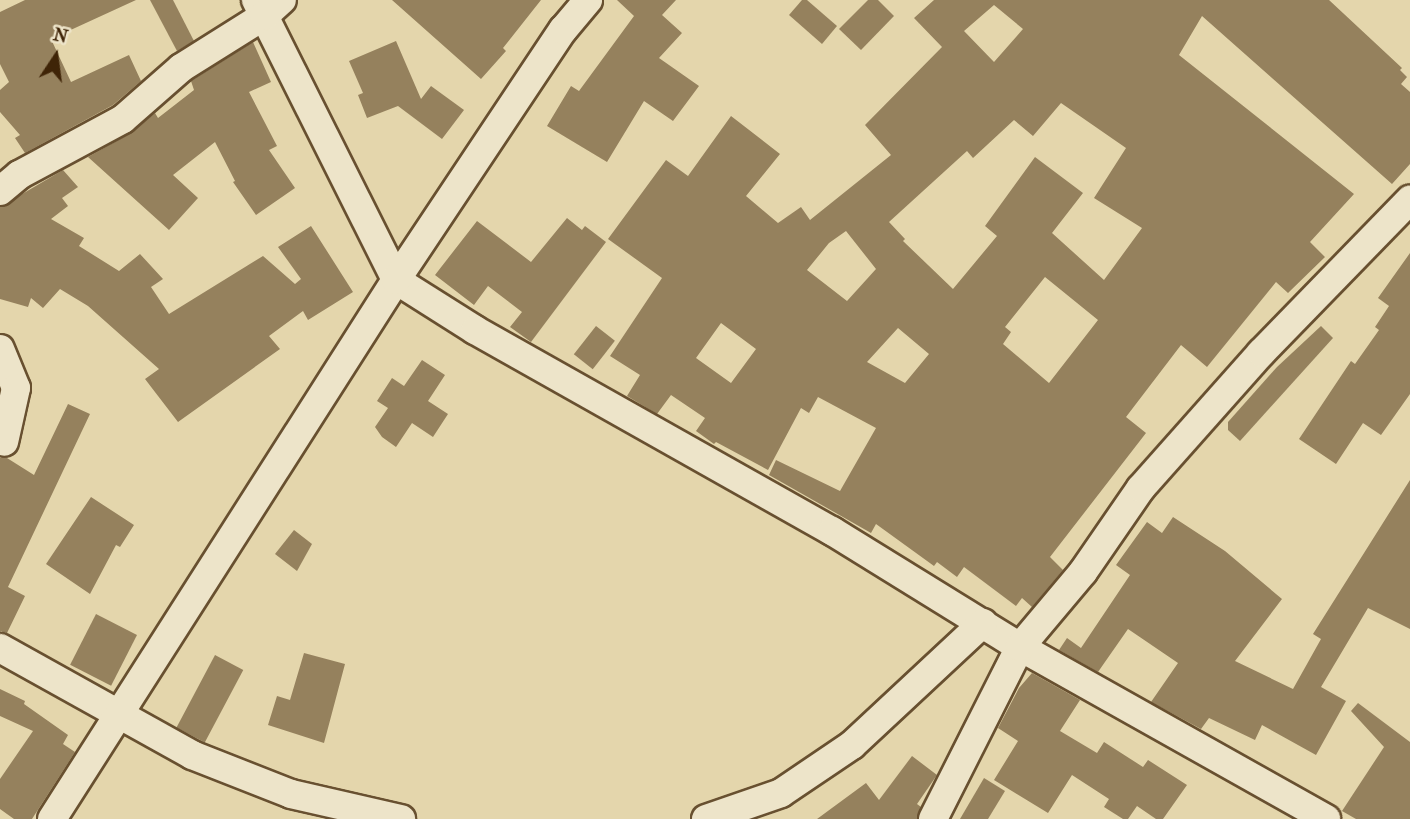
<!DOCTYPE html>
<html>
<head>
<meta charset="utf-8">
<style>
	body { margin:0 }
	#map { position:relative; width:1410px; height:819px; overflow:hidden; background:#e4d6ac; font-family:"IM FELL French Canon",serif }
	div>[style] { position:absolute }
	.building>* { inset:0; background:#95815d; transform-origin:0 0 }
	.roads { filter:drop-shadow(2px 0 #685030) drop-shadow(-2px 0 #685030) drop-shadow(0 2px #685030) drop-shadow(0 -2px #685030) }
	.minor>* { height:28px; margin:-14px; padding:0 14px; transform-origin:14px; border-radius:14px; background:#ede4c9 }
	span { translate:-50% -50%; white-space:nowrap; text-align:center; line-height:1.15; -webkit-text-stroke:5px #ede4c9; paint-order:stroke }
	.north { position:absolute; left:21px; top:21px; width:70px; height:70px; -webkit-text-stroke:5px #ede4c9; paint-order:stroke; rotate:13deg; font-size:19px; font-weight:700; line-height:28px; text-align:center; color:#3f2407 }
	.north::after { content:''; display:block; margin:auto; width:24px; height:32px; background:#3f2407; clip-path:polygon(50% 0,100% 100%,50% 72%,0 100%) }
</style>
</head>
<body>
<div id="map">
	<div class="building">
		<i style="clip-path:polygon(25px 0,136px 0,51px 39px,71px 82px,129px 55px,141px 81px,113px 105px,25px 153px,15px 138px,20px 135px,0 112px,0 90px,9px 82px,0 64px,0 12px)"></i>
		<i style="clip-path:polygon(150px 0,173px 0,194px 41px,177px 51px)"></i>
		<i style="clip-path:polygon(392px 0,541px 0,503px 48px,506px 51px,481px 79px)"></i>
		<i style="clip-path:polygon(617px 0,676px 0,662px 15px,682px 33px,659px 58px,699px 86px,673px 121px,644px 101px,607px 162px,547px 126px,571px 86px,579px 91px,634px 16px)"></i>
		<i style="clip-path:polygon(802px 0,807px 0,837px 26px,822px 44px,789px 15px)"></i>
		<i style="clip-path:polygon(868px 0,878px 0,894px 16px,861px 50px,839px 29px)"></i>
		<i style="clip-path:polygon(evenodd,934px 0,1329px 0,1402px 68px,1400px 70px,1407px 77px,1401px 84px,1410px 92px,1410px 164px,1392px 184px,1202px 16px,1179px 55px,1354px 194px,1310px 242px,1325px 257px,1288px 293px,1276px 282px,1207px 367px,1181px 345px,1126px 417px,1146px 433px,1050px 557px,1063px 570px,1032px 607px,1022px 598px,1016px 606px,964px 567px,957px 577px,937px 562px,934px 566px,876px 524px,871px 533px,769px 475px,776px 460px,840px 491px,876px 428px,818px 397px,809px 413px,801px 408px,768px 470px,716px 442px,714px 444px,696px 431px,705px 418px,671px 395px,657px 414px,627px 396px,640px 375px,610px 356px,662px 278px,608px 239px,666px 160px,688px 176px,731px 116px,780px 154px,746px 196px,778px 223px,801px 207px,810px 220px,891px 155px,865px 125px,942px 47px,914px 18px,934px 0,994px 5px,1023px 29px,994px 62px,964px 31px,994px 5px,934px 0,1061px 103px,1126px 148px,1094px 198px,1142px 228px,1104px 280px,1052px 233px,1083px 193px,1035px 157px,985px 226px,997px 236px,953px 289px,903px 241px,905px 239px,889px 222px,967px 151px,973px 158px,1014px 120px,1033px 136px,1061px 103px,934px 0,846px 231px,876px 269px,847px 301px,807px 270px,829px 243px,846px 231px,934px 0,1045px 277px,1098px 320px,1049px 383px,1003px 344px,1011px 332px,1005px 327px,1045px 277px,934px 0,721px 323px,756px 349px,731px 383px,696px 358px,721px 323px,934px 0,898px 328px,929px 354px,905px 383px,867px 362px,898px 328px)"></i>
		<i style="clip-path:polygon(396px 41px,421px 99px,431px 86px,464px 110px,442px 139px,398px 106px,367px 118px,358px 95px,363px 93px,349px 61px)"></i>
		<i style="clip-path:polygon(253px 42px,271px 82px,249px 92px,277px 146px,269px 150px,295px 188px,256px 215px,233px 182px,235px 181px,215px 142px,173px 175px,198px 198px,169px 230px,88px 157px,131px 133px,155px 113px,158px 118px,194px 90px,191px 81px)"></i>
		<i style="clip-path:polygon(63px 170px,78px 187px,62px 198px,68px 206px,51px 219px,84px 238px,79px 246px,119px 271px,140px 254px,163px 279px,151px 287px,169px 314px,263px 256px,295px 284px,301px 279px,278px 247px,311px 226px,353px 292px,308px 320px,303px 311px,269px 336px,280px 349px,178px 422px,145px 379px,159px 369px,88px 306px,60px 289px,43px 308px,31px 298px,28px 307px,0 299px,0 207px)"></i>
		<i style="clip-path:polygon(567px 218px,582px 230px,585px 226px,606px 242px,531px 342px,510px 327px,522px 312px,488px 286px,474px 305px,435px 275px,477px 221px,531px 262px)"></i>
		<i style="clip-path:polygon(1410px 253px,1410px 394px,1381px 435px,1363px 423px,1336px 464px,1299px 439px,1351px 361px,1355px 364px,1379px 330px,1375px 327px,1389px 306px,1378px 298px)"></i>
		<i style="left:596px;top:326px;width:24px;height:36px;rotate:38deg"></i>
		<i style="clip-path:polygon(1321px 326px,1333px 338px,1240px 441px,1228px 430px,1228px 422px,1277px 367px)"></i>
		<i style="clip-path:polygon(422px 360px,445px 375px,428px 401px,448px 414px,433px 437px,412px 423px,396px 447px,382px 437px,375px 427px,388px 408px,377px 401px,392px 378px,404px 386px)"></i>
		<i style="clip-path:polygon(68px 404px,90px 414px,8px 587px,25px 596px,7px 633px,0 631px,0 458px,7px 458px,34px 475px)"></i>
		<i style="clip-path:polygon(1410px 480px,1410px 629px,1368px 608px,1321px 687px,1346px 701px,1316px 755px,1262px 725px,1255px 740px,1209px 718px,1201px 729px,1151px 702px,1178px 663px,1128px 629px,1098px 672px,1059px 650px,1067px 638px,1081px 648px,1130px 575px,1116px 565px,1147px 522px,1162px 533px,1173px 517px,1225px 551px,1282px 599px,1235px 661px,1293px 689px,1321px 639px,1313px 634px)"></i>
		<i style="clip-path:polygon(91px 497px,134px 525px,120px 547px,116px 545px,90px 594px,46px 564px)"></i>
		<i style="clip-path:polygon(294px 530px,312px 544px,297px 571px,275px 554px)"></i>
		<i style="left:96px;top:614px;width:46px;height:57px;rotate:27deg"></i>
		<i style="clip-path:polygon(304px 653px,345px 664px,324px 743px,268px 725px,277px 696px,290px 700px)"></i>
		<i style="left:215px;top:655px;width:32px;height:82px;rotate:28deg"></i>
		<i style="clip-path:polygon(1032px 673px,1080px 700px,1060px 731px,1097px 753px,1104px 742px,1143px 767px,1148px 760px,1187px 785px,1163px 819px,1156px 819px,1137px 806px,1128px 819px,1123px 819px,1104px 807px,1109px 799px,1072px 775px,1048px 813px,994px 780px,1018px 741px,998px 728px,1019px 688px)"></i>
		<i style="clip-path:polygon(0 689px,25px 701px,24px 704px,68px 735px,63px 744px,75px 752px,32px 819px,14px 819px,0 809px,0 779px,33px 731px,0 716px)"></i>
		<i style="clip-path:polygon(1358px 703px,1410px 742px,1410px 819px,1356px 819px,1342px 811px,1384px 747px,1351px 711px)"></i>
		<i style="clip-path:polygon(912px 756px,937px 775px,917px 804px,921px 807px,917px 819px,817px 819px,866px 783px,879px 800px)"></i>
		<i style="clip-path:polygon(984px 778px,1005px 791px,988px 819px,960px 819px)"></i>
	</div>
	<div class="roads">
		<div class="minor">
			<i style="left:256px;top:0;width:313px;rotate:63.4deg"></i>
			<i style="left:396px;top:280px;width:93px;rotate:32.3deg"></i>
			<i style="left:475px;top:330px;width:410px;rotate:29.4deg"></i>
			<i style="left:832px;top:531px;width:221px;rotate:31.7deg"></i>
			<i style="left:1020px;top:647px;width:351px;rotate:29.3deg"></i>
			<i style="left:0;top:191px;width:25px;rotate:-40deg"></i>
			<i style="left:19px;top:175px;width:118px;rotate:-28.3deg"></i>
			<i style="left:123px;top:119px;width:77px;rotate:-41.3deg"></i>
			<i style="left:181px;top:68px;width:98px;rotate:-32.1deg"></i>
			<i style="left:264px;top:16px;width:24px;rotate:-42deg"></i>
			<i style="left:0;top:349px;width:42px;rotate:67.7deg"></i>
			<i style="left:16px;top:388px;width:55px;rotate:102.5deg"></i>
			<i style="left:0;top:648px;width:220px;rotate:29.1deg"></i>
			<i style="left:192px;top:755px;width:106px;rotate:21.5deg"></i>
			<i style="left:291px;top:794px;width:113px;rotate:12.8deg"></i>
			<i style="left:52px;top:819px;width:639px;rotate:-57.45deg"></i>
			<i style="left:396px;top:280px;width:301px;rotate:-56.3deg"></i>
			<i style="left:563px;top:30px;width:39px;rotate:-50deg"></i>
			<i style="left:706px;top:819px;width:79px;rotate:-19.1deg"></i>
			<i style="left:781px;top:793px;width:86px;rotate:-34.1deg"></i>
			<i style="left:852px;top:745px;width:179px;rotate:-43deg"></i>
			<i style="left:933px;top:819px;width:193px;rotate:-63.2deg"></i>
			<i style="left:1020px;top:647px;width:98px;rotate:-50deg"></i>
			<i style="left:1083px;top:572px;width:102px;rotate:-55.4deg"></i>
			<i style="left:1141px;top:488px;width:181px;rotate:-48.4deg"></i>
			<i style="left:1261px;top:353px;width:214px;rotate:-45.8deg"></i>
		</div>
	</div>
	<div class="north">N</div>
</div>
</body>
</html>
